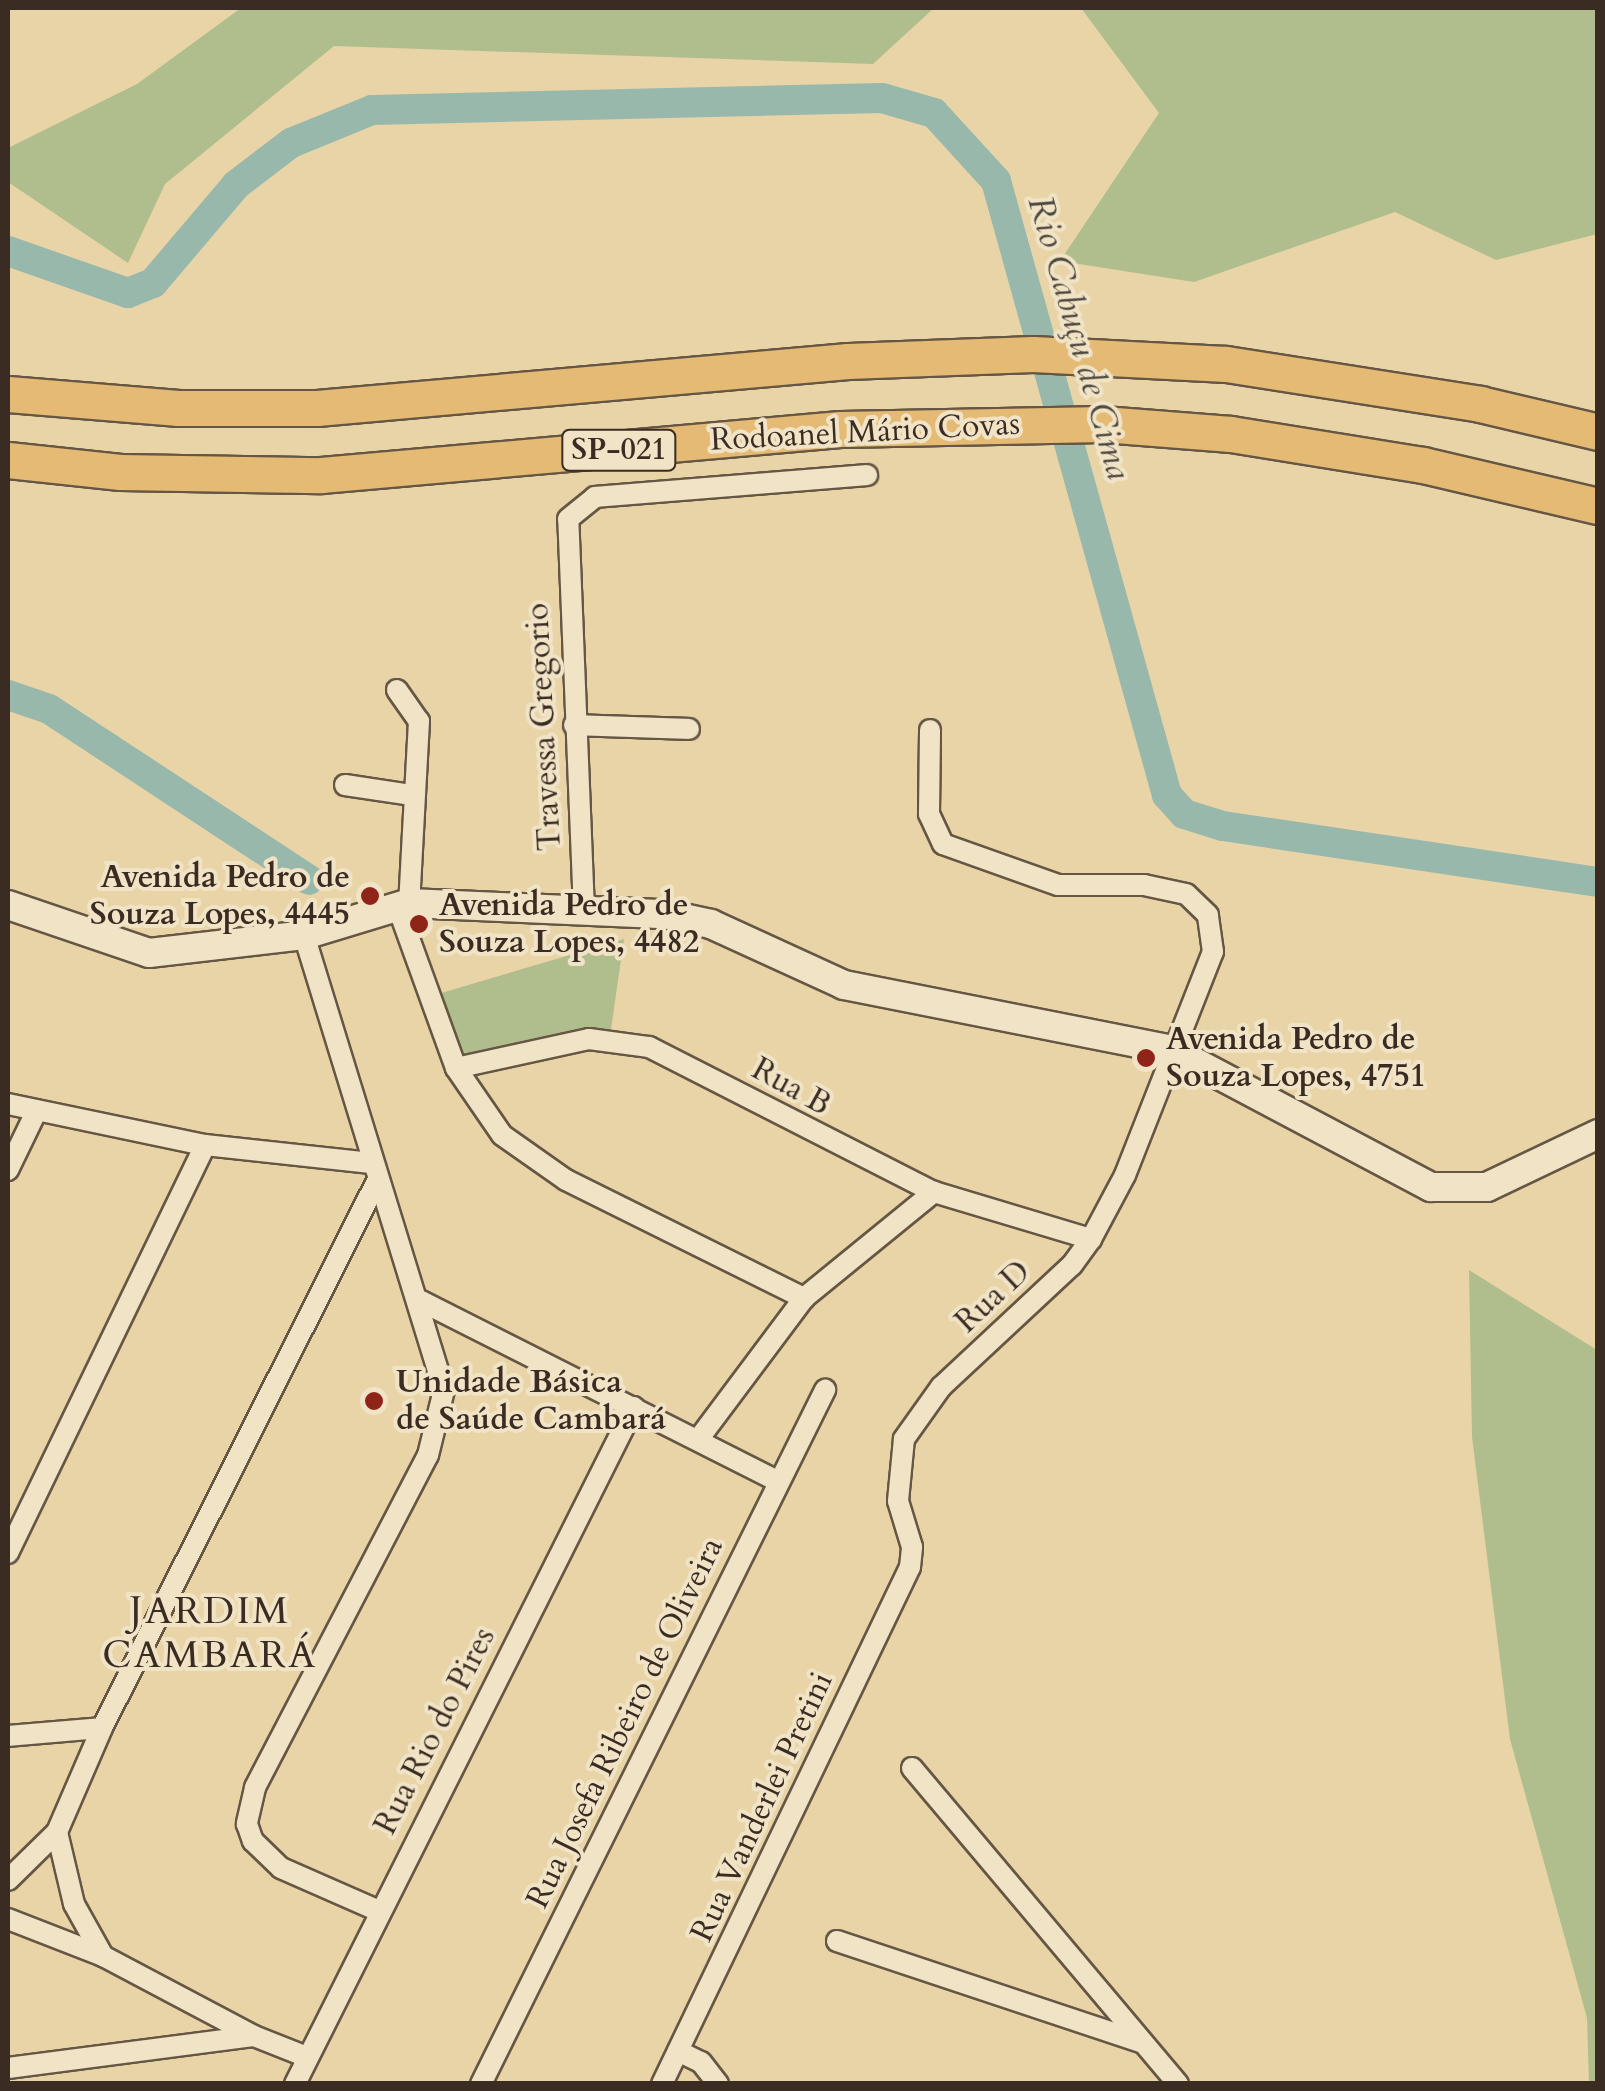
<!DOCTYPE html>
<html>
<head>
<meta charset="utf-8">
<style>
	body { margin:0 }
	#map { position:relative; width:1605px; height:2091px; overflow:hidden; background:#e8d4a7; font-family:Cardo,serif }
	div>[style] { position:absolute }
	.green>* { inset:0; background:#afbe8c }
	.river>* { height:30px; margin:-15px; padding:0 15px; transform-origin:15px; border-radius:15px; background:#98b8ac }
	.roads { filter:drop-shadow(2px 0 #665644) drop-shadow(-2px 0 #665644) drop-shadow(0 2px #665644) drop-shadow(0 -2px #665644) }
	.street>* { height:20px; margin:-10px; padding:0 10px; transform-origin:10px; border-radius:10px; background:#f0e3c6 }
	.secondary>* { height:28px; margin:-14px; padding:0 14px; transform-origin:14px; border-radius:14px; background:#f0e3c6 }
	.highway>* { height:35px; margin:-17.5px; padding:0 17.5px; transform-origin:17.5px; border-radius:17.5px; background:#e4ba74 }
	.dots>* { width:28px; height:28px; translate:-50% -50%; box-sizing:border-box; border:5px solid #f0e3c6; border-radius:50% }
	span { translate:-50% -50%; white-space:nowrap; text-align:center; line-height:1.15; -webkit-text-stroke:8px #f0e3c6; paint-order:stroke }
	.shield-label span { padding:2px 8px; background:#f0e3c6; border:2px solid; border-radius:8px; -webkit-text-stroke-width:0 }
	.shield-label { font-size:30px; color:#3b2c23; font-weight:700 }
	.street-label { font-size:32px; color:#3b2c23 }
	.poi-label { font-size:32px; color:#3b2c23; font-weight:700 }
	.right { translate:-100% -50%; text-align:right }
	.left { translate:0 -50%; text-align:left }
	.water-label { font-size:35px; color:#4e483e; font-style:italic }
	.quarter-label { font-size:38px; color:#3b2c23; letter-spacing:2.5px }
	.frame { position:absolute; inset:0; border:10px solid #3b2c23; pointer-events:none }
</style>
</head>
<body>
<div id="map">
	<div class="green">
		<i style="clip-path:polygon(241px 8px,934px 8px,873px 64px,334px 46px,165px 184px,128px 263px,8px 182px,8px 148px,137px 84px)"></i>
		<i style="clip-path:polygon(1081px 8px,1597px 8px,1597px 234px,1496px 260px,1395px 212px,1194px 282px,1060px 261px,1159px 113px)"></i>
		<i style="clip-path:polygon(624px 939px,611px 1029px,462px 1055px,438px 994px)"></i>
		<i style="clip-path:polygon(1469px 1270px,1597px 1350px,1597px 2083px,1589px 2083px,1587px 2018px,1510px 1739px,1472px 1437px)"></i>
	</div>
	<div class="river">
		<i style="left:8px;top:251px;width:127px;rotate:19.3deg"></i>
		<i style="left:128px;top:293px;width:27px;rotate:-22deg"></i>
		<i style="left:153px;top:283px;width:128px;rotate:-49.7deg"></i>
		<i style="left:236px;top:185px;width:69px;rotate:-37.4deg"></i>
		<i style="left:291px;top:143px;width:87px;rotate:-22.2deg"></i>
		<i style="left:372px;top:110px;width:510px;rotate:-1.35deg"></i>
		<i style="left:882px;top:98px;width:54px;rotate:16.1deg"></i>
		<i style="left:934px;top:113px;width:92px;rotate:47.6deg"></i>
		<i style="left:996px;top:181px;width:637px;rotate:74.44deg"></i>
		<i style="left:1167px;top:795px;width:25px;rotate:48deg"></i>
		<i style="left:1184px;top:814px;width:41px;rotate:17.1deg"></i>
		<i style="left:1223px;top:826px;width:379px;rotate:8.5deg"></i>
		<i style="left:8px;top:695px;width:43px;rotate:18.9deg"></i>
		<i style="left:49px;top:709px;width:311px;rotate:33.3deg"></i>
	</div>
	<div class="roads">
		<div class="street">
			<i style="left:397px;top:690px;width:38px;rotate:55deg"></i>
			<i style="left:419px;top:721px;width:182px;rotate:93.1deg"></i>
			<i style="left:574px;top:725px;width:115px;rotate:2deg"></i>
			<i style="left:345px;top:785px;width:68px;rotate:8.5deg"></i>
			<i style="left:397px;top:905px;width:173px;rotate:70.1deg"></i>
			<i style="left:456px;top:1068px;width:81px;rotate:55.5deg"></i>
			<i style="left:502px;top:1135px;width:78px;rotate:35.1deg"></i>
			<i style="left:566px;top:1180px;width:266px;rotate:26.4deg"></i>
			<i style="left:584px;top:911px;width:392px;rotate:-92.3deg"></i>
			<i style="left:568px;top:519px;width:35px;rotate:-39deg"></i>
			<i style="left:595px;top:497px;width:273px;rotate:-4.6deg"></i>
			<i style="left:304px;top:935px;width:476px;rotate:72.9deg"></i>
			<i style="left:444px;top:1390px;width:67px;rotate:103.8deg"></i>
			<i style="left:428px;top:1455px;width:375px;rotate:117.5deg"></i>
			<i style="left:255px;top:1788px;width:37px;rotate:103deg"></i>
			<i style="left:247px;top:1824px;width:18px;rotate:71deg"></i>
			<i style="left:253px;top:1841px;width:39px;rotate:44deg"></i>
			<i style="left:281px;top:1868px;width:107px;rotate:23.7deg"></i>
			<i style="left:456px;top:1068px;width:136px;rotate:-12.3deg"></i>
			<i style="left:589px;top:1039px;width:61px;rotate:7.6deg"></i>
			<i style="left:649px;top:1047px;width:320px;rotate:27deg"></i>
			<i style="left:934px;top:1192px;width:164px;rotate:16.7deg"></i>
			<i style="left:8px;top:1104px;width:201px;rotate:11.8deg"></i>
			<i style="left:205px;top:1145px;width:167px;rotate:6.2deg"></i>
			<i style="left:8px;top:1170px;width:64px;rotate:-64.2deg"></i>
			<i style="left:421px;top:1301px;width:399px;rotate:26.8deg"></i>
			<i style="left:700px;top:1437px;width:174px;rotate:-53.2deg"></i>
			<i style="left:804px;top:1298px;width:168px;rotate:-39.2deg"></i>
			<i style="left:8px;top:1553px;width:453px;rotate:-64.2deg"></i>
			<i style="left:8px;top:1736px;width:94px;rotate:-4.9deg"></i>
			<i style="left:912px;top:1768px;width:413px;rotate:49.9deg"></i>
			<i style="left:57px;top:1832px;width:74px;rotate:76.7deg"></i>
			<i style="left:74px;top:1904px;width:60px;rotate:60.9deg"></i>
			<i style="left:8px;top:1880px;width:69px;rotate:-44.4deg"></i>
			<i style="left:57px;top:1832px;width:113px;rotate:-66.6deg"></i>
			<i style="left:102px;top:1728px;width:612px;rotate:-63.31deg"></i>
			<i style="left:8px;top:1919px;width:102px;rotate:21.3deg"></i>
			<i style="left:103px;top:1956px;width:171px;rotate:27.9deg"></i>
			<i style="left:254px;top:2036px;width:57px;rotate:21.6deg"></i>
			<i style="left:837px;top:1941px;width:319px;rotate:18.4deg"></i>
			<i style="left:678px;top:2051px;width:25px;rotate:26deg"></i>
			<i style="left:701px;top:2062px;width:28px;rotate:52deg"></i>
			<i style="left:8px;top:2068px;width:247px;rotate:-7.4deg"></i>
			<i style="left:295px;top:2084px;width:757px;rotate:-63.4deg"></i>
			<i style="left:481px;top:2084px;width:775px;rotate:-63.63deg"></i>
			<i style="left:662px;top:2084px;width:573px;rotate:-64.37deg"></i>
			<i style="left:910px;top:1567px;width:20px;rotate:-84deg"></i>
			<i style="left:912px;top:1547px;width:48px;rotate:-106.9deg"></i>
			<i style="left:898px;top:1501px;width:62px;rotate:-84.5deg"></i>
			<i style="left:904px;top:1439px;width:64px;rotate:-54.6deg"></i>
			<i style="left:941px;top:1387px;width:179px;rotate:-43deg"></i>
			<i style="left:1072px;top:1265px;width:32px;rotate:-54deg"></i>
			<i style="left:1091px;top:1239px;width:72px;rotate:-62deg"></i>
			<i style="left:1125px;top:1175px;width:240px;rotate:-68.5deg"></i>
			<i style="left:1213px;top:952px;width:37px;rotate:-98deg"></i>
			<i style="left:1208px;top:915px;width:30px;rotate:-136deg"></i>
			<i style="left:1186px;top:894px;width:43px;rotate:-167.9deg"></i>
			<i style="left:1144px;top:885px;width:86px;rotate:180deg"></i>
			<i style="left:1058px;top:885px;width:122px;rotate:-160.4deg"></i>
			<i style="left:943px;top:844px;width:33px;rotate:-115deg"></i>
			<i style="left:929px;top:814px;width:84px;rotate:-89.3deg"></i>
		</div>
		<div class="secondary">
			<i style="left:8px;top:905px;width:149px;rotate:18.8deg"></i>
			<i style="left:149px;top:953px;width:156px;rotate:-6.6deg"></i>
			<i style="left:304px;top:935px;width:110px;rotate:-16.9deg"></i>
			<i style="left:409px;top:903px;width:256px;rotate:2.5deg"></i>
			<i style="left:665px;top:914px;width:47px;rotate:12.3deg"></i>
			<i style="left:711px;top:924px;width:146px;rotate:24.6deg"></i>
			<i style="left:844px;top:985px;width:334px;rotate:11.2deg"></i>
			<i style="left:1172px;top:1050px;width:293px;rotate:27.9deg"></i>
			<i style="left:1431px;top:1187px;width:56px"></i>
			<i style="left:1487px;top:1187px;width:123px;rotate:-25.5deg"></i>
		</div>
		<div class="highway">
			<i style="left:8px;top:394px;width:171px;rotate:4.7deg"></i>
			<i style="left:178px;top:408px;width:139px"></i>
			<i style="left:317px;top:408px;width:533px;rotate:-5.06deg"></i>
			<i style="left:848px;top:361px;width:185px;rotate:-2.2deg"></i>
			<i style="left:1033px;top:354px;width:193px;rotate:3deg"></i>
			<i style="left:1226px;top:364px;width:257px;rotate:8.9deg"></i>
			<i style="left:1480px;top:404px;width:121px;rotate:13.3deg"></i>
			<i style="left:8px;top:460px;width:113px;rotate:6.1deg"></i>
			<i style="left:120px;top:472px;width:201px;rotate:0.9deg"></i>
			<i style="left:321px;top:475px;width:521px;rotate:-5.07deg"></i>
			<i style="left:840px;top:429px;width:263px;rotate:-1.1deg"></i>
			<i style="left:1103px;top:424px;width:128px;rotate:4.5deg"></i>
			<i style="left:1231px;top:434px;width:194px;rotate:9.2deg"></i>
			<i style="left:1423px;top:465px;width:180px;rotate:13.2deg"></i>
		</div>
	</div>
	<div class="dots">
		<i style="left:370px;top:896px;background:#8f2418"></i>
		<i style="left:419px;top:924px;background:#8f2418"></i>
		<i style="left:1146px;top:1058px;background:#8f2418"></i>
		<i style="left:374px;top:1401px;background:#8f2418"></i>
	</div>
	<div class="shield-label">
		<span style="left:619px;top:450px">SP-021</span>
	</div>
	<div class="street-label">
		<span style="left:865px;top:432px;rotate:-3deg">Rodoanel Mário Covas</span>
		<span style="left:544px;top:727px;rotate:-93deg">Travessa Gregorio</span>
		<span style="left:791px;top:1087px;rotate:29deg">Rua B</span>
		<span style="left:993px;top:1297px;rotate:-43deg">Rua D</span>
		<span style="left:625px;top:1723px;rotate:-64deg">Rua Josefa Ribeiro de Oliveira</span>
		<span style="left:435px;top:1731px;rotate:-63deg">Rua Rio do Pires</span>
		<span style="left:762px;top:1807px;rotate:-65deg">Rua Vanderlei Pretini</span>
	</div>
	<div class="poi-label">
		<span class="right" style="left:350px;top:896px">Avenida Pedro de<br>Souza Lopes, 4445</span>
		<span class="left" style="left:439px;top:924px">Avenida Pedro de<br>Souza Lopes, 4482</span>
		<span class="left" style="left:1166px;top:1058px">Avenida Pedro de<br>Souza Lopes, 4751</span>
		<span class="left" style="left:396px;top:1401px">Unidade Básica<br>de Saúde Cambará</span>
	</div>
	<div class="water-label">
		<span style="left:1079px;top:338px;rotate:74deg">Rio Cabuçu de Cima</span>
	</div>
	<div class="quarter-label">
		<span style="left:210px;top:1634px">JARDIM<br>CAMBARÁ</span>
	</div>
	<div class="frame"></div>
</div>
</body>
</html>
